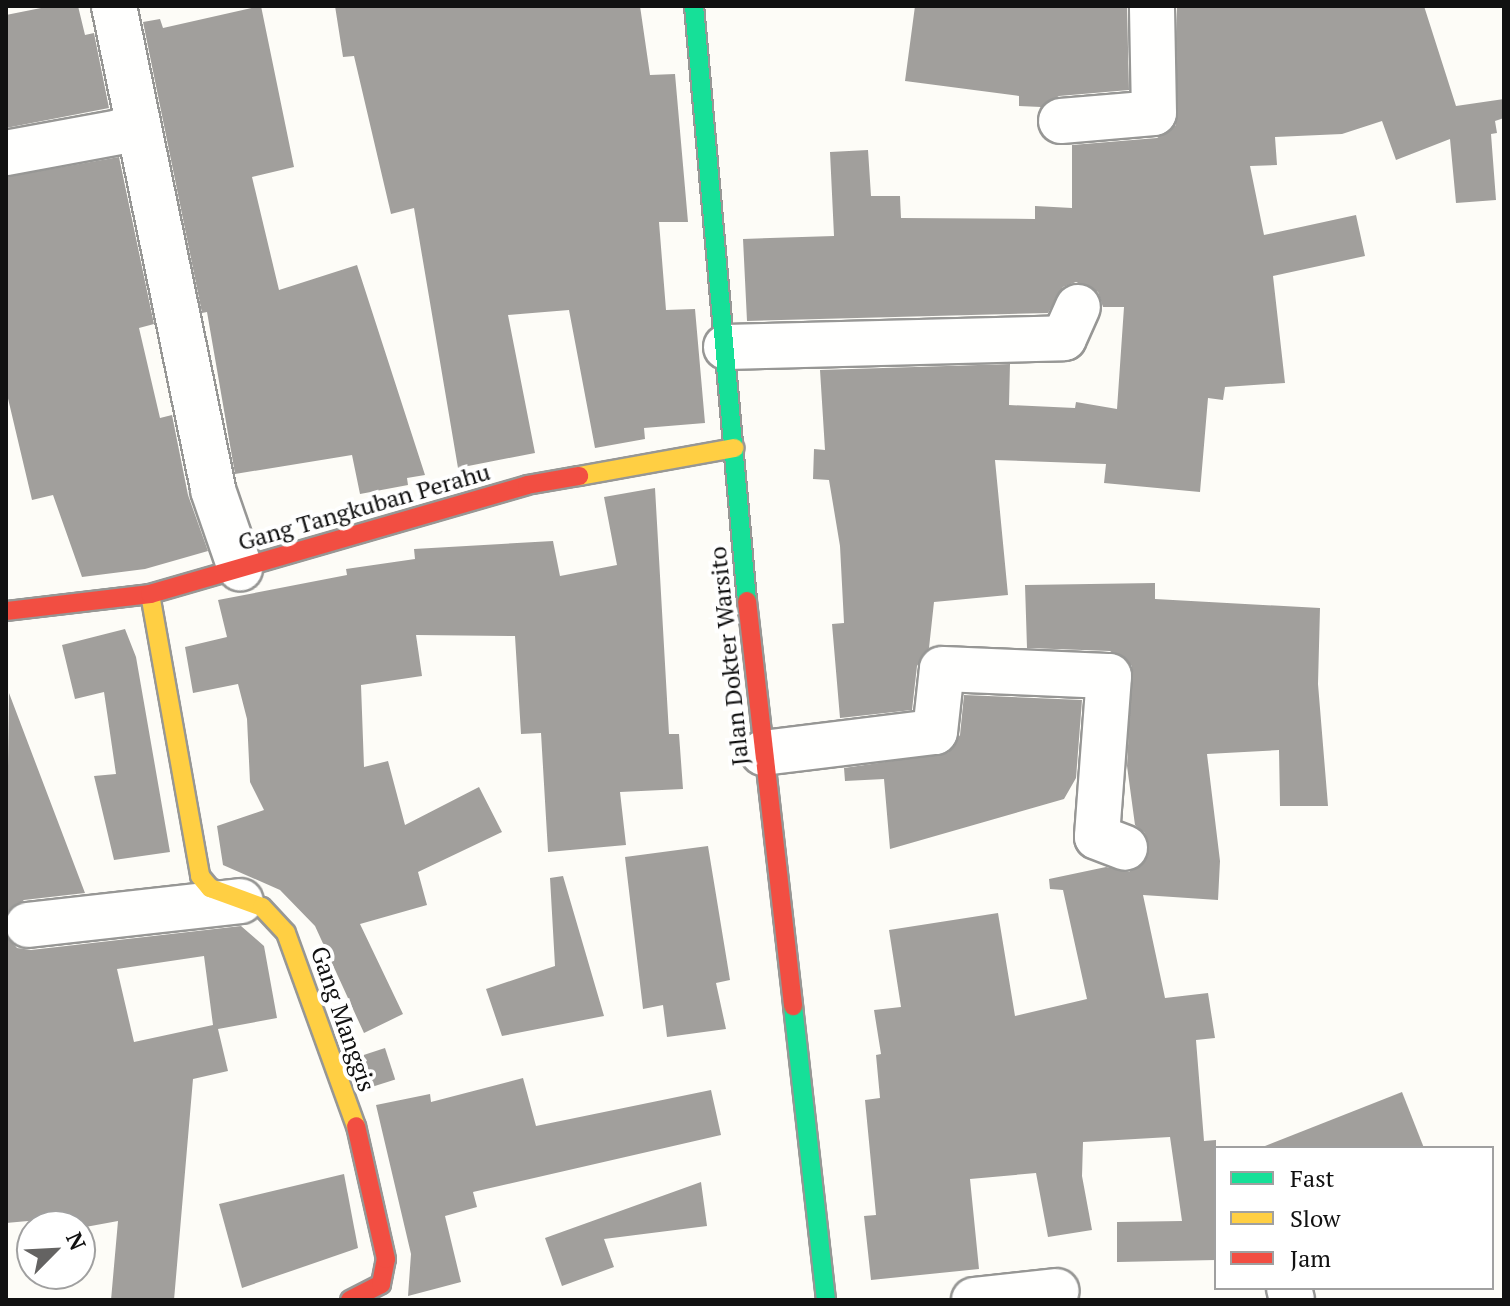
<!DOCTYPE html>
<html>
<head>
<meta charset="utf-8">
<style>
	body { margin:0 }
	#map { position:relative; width:1510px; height:1306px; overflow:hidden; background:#fdfcf7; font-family:"PT Serif",serif }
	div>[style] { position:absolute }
	.building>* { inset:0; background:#a19f9c; transform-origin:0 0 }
	.roads { filter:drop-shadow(2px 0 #979795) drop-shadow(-2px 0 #979795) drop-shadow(0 2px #979795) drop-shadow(0 -2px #979795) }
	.street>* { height:44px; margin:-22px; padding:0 22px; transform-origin:22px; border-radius:22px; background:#fffffe }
	.fast>* { height:18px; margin:-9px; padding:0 9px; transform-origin:9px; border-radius:9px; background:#16e098 }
	.slow>* { height:18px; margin:-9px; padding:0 9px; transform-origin:9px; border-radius:9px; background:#ffcf43 }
	.jam>* { height:18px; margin:-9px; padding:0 9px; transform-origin:9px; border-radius:9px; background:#f24e42 }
	span { translate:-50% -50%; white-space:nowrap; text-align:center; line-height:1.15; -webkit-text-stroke:8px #fff; paint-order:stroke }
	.street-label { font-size:24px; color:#111 }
	.frame { position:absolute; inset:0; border:8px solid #111; pointer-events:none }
	.legend { position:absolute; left:1214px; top:1146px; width:280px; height:144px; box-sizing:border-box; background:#fff; border:2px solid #a0a0a0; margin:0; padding:10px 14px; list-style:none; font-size:24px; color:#111 }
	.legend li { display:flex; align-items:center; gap:16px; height:40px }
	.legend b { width:40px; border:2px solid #a0a0a0 }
	.north { position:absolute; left:16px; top:1210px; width:80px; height:80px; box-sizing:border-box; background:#fff; border:2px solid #a0a0a0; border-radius:50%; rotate:66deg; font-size:22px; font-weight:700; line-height:32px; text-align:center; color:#111 }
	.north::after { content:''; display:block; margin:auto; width:28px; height:36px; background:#646362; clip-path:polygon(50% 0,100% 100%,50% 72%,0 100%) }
</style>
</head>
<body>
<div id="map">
	<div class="building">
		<i style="clip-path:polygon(51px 6px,78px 6px,85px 35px,94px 33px,109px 108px,6px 128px,6px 15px)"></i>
		<i style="clip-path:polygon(261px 6px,294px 167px,252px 177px,279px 290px,357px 265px,425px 475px,407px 478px,408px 485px,360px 494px,352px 455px,235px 474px,207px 312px,202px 313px,143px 22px,160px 19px,163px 28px)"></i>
		<i style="clip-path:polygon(335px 6px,640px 6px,650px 75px,675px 74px,688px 222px,659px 222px,666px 310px,695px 309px,705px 423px,644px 428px,645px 439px,595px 448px,569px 310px,508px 315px,535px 453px,458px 468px,414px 208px,391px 214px,354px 56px,343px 57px)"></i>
		<i style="clip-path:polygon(915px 6px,1127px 6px,1129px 90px,1059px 96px,1041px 107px,1019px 106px,1019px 96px,905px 81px)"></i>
		<i style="clip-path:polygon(1177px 6px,1424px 6px,1456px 106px,1504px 99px,1504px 118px,1495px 121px,1497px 133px,1491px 134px,1496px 200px,1456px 203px,1450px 139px,1396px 160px,1382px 121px,1342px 134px,1275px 137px,1277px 165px,1250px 166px,1264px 235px,1356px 215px,1365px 256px,1273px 276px,1285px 383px,1225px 387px,1223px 400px,1208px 398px,1200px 492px,1104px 483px,1106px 464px,995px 460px,1008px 595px,934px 602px,929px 648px,917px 666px,912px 710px,840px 718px,832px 624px,844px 623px,840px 546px,829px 480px,813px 479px,814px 449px,825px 450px,820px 370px,1010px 364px,1009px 405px,1075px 408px,1076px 402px,1117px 409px,1124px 307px,1103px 307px,1098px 292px,1076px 282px,1063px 287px,1048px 313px,747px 321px,743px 239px,834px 236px,830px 152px,868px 150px,871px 196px,900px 196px,901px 218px,1035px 219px,1035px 206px,1072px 208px,1072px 145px,1157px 138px,1176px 125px)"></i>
		<i style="clip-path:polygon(119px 157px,154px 324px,139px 328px,160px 418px,172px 415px,188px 495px,208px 551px,145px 569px,82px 577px,53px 495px,32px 500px,6px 390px,6px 177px)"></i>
		<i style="clip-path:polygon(655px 488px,669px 734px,679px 734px,683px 789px,620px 792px,626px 845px,548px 852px,541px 733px,521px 734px,515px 636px,416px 635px,422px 676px,361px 685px,364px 767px,388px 761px,405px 825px,479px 787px,502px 832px,418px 872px,427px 905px,360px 924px,403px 1014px,364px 1033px,315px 926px,280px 890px,223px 865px,217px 826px,264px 810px,250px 782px,247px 719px,238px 684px,193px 693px,185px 647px,227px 637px,218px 600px,347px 575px,346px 569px,415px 559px,414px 549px,553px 541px,560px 576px,617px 565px,604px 497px)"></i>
		<i style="clip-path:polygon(1155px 583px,1155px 599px,1320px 608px,1318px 684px,1328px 806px,1280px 806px,1279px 750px,1207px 754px,1220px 861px,1218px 900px,1143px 895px,1165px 998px,1208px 993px,1215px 1038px,1196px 1040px,1204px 1141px,1216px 1140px,1216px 1260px,1117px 1262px,1117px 1222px,1182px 1221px,1170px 1137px,1083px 1142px,1082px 1176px,1092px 1230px,1048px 1237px,1036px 1173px,970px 1179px,979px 1269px,871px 1280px,864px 1216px,876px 1215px,865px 1100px,880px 1098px,876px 1055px,881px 1054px,874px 1010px,901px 1007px,889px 930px,998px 913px,1015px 1016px,1087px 999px,1063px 890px,1050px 889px,1049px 879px,1106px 867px,1129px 872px,1148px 856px,1145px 833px,1135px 825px,1127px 766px,1132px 666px,1110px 651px,1027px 648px,1025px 585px)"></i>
		<i style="clip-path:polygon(125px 629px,136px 657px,170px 852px,114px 860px,94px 776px,116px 774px,104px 692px,75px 699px,62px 645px)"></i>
		<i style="clip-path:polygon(9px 693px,85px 893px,24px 900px,6px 914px)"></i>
		<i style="clip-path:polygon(964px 695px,1082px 700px,1076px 778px,1064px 799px,890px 849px,884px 779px,845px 781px,844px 768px,948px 753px,960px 735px)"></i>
		<i style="clip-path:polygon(708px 846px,730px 980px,716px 983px,726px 1029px,667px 1037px,663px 1005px,643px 1009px,625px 857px)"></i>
		<i style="clip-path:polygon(563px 876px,604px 1016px,502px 1036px,486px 989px,555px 966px,550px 878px)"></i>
		<i style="clip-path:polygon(evenodd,241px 926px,264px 946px,277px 1018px,218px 1029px,228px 1071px,193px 1079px,174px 1300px,111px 1300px,118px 1221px,80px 1228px,40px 1226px,39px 1220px,6px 1223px,6px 935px,17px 948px,31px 950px,241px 926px,204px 956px,213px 1025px,134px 1042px,117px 969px,204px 956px)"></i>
		<i style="left:385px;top:1048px;width:33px;height:28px;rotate:72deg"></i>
		<i style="clip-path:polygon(523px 1078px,536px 1126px,711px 1090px,721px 1135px,473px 1192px,477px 1207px,445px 1216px,461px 1282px,408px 1296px,411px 1254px,376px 1105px,430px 1094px,431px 1102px)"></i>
		<i style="clip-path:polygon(1402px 1092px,1424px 1148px,1266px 1148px,1265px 1146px)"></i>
		<i style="clip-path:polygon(344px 1174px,358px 1248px,242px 1288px,219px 1204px)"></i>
		<i style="clip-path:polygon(701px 1182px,707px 1226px,604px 1239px,614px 1267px,562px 1286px,545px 1238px)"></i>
	</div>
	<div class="roads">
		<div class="street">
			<i style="left:114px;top:6px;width:494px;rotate:78.4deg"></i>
			<i style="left:213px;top:490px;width:83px;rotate:70.9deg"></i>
			<i style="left:1061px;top:121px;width:93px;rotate:-4.9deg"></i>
			<i style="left:1154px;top:113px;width:107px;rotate:-91.1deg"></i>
			<i style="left:6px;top:153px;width:115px;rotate:-10.5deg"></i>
			<i style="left:119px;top:132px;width:20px;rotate:-27deg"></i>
			<i style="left:726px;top:347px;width:338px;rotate:-1.5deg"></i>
			<i style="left:1064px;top:338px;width:34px;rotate:-66deg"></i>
			<i style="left:763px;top:753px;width:173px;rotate:-7deg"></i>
			<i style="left:935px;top:732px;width:63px;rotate:-83.7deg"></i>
			<i style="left:942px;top:669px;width:167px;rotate:2.4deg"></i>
			<i style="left:1109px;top:676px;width:161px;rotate:94.3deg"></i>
			<i style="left:1097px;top:837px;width:30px;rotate:21deg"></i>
			<i style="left:28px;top:925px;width:214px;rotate:-6.4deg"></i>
			<i style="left:1289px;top:1288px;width:12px;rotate:76deg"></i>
			<i style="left:974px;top:1300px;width:83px;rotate:-6.2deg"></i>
		</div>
		<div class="fast">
			<i style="left:694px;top:6px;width:597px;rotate:84.91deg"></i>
			<i style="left:793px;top:1006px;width:296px;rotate:83.6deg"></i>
		</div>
		<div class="slow">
			<i style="left:579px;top:476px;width:158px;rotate:-10.2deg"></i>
			<i style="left:150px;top:594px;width:286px;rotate:79.9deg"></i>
			<i style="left:200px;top:876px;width:16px;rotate:50deg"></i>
			<i style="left:210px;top:888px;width:55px;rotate:20.1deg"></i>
			<i style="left:262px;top:907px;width:35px;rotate:47deg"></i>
			<i style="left:286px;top:933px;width:205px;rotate:70.1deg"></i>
		</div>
		<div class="jam">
			<i style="left:747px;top:601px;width:408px;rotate:83.5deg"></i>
			<i style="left:6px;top:611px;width:145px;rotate:-6.7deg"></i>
			<i style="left:150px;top:594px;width:392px;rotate:-16.1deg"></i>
			<i style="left:527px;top:485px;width:53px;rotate:-9.8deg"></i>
			<i style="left:350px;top:1300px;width:35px;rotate:-27deg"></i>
			<i style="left:381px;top:1284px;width:25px;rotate:-79deg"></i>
			<i style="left:386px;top:1259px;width:136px;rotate:-102.7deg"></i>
		</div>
	</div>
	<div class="street-label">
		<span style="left:364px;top:507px;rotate:-16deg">Gang Tangkuban Perahu</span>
		<span style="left:729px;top:656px;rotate:-96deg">Jalan Dokter Warsito</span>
		<span style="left:343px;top:1019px;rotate:71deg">Gang Manggis</span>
	</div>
	<div class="frame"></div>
	<ul class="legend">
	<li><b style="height:10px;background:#16e098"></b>Fast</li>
	<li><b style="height:10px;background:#ffcf43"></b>Slow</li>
	<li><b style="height:10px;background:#f24e42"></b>Jam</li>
	</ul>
	<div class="north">N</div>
</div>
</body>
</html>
